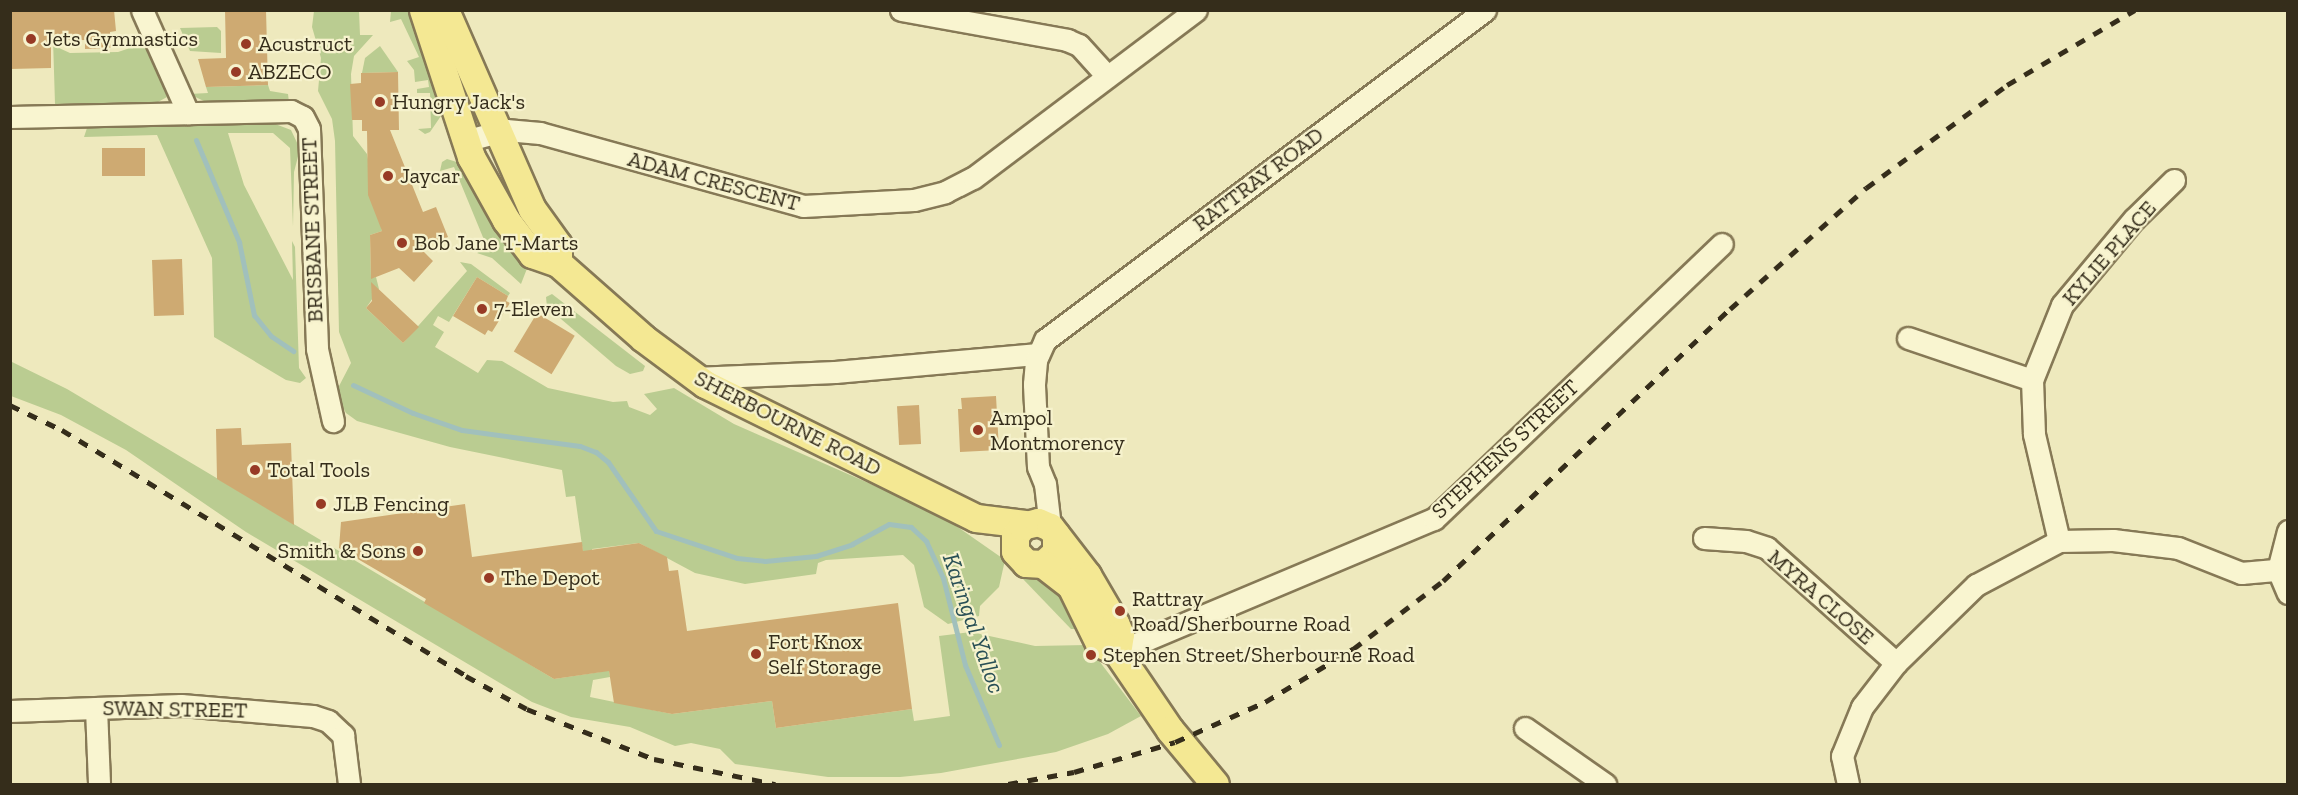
<!DOCTYPE html>
<html>
<head>
<meta charset="utf-8">
<style>
	body { margin:0 }
	#map { position:relative; width:2298px; height:795px; overflow:hidden; background:#eee9bd; font-family:"Zilla Slab",serif }
	div>[style] { position:absolute }
	.green>* { inset:0; background:#bacc91 }
	.stream>* { height:5px; margin:-2.5px; padding:0 2.5px; transform-origin:2.5px; border-radius:2.5px; background:#a1c0bc }
	.building>* { inset:0; background:#ceaa72; transform-origin:0 0 }
	.roads { filter:drop-shadow(2px 0 #867956) drop-shadow(-2px 0 #867956) drop-shadow(0 2px #867956) drop-shadow(0 -2px #867956) }
	.minor>* { height:21px; margin:-10.5px; padding:0 10.5px; transform-origin:10.5px; border-radius:10.5px; background:#f9f5d0 }
	.major>* { height:27px; margin:-13.5px; padding:0 13.5px; transform-origin:13.5px; border-radius:13.5px; background:#f4e893 }
	.rail>* { height:4.5px; margin-top:-2.25px; transform-origin:0; background:repeating-linear-gradient(90deg,#352d1b 0 10px,transparent 0 20px) }
	.dots>* { width:16px; height:16px; translate:-50% -50%; box-sizing:border-box; border:3px solid #f6f2cd; border-radius:50% }
	span { translate:-50% -50%; white-space:nowrap; text-align:center; line-height:1.15; -webkit-text-stroke:4.5px #f6f2cd; paint-order:stroke }
	.poi-label { font-size:22px; color:#352d1b }
	.left { translate:0 -50%; text-align:left }
	.right { translate:-100% -50%; text-align:right }
	.street-label { font-size:22px; color:#352d1b }
	.water-label { font-size:24px; color:#2a5056; font-style:italic }
	.frame { position:absolute; inset:0; border:12px solid #352d1b; pointer-events:none }
</style>
</head>
<body>
<div id="map">
	<div class="green">
		<i style="clip-path:polygon(314px 11px,359px 11px,360px 35px,373px 35px,354px 56px,351px 74px,353px 136px,367px 154px,382px 231px,370px 235px,371px 278px,376px 277px,379px 289px,366px 308px,403px 343px,467px 271px,460px 262px,471px 264px,510px 293px,508px 296px,477px 277px,449px 322px,438px 316px,433px 325px,444px 332px,435px 347px,478px 373px,487px 360px,502px 361px,548px 388px,613px 402px,627px 401px,629px 407px,650px 415px,657px 409px,644px 394px,674px 388px,734px 424px,939px 514px,1005px 560px,999px 587px,980px 606px,979px 616px,948px 624px,924px 607px,914px 565px,903px 555px,826px 560px,818px 563px,816px 574px,745px 584px,695px 573px,639px 543px,592px 549px,610px 677px,593px 680px,590px 697px,672px 714px,772px 701px,776px 728px,912px 709px,914px 721px,950px 716px,939px 636px,971px 632px,1035px 646px,1087px 645px,1141px 716px,1108px 734px,1056px 752px,941px 773px,900px 777px,828px 777px,735px 764px,720px 749px,691px 743px,675px 746px,630px 727px,571px 717px,532px 702px,246px 532px,126px 450px,61px 415px,11px 396px,10px 361px,67px 389px,554px 679px,600px 672px,575px 496px,566px 497px,562px 470px,450px 447px,357px 421px,346px 413px,339px 400px,338px 388px,351px 363px,339px 332px,335px 141px,332px 119px,318px 91px,321px 58px,312px 27px)"></i>
		<i style="clip-path:polygon(391px 11px,413px 11px,443px 113px,430px 132px,425px 134px,418px 129px,431px 128px,430px 93px,417px 93px,417px 89px,429px 87px,428px 80px,415px 82px,414px 70px,407px 61px,419px 57px,401px 19px,390px 22px)"></i>
		<i style="clip-path:polygon(217px 27px,221px 31px,221px 53px,190px 51px,180px 28px)"></i>
		<i style="clip-path:polygon(53px 39px,59px 48px,70px 53px,118px 52px,145px 43px,150px 46px,167px 97px,158px 102px,55px 104px)"></i>
		<i style="clip-path:polygon(380px 46px,398px 72px,362px 73px,365px 58px)"></i>
		<i style="clip-path:polygon(268px 85px,270px 91px,288px 94px,289px 102px,206px 102px,189px 94px,208px 93px,206px 87px)"></i>
		<i style="clip-path:polygon(270px 122px,291px 130px,300px 149px,294px 172px,293px 227px,290px 148px,273px 133px,228px 133px,244px 185px,293px 280px,292px 241px,295px 247px,299px 368px,306px 378px,300px 383px,286px 380px,214px 337px,212px 258px,157px 135px,84px 137px,87px 128px)"></i>
		<i style="clip-path:polygon(447px 159px,460px 163px,528px 266px,521px 284px,492px 258px,477px 253px,487px 247px,454px 167px,440px 171px,442px 162px)"></i>
		<i style="clip-path:polygon(552px 294px,645px 366px,643px 371px,630px 374px,616px 366px,547px 307px,546px 297px)"></i>
		<i style="clip-path:polygon(1025px 575px,1046px 580px,1061px 591px,1079px 629px,1071px 629px,1022px 578px)"></i>
	</div>
	<div class="stream">
		<i style="left:196px;top:140px;width:111px;rotate:67.1deg"></i>
		<i style="left:239px;top:242px;width:75px;rotate:78.4deg"></i>
		<i style="left:254px;top:315px;width:27px;rotate:51deg"></i>
		<i style="left:271px;top:336px;width:27px;rotate:34deg"></i>
		<i style="left:353px;top:385px;width:66px;rotate:25deg"></i>
		<i style="left:413px;top:413px;width:52px;rotate:19.1deg"></i>
		<i style="left:462px;top:430px;width:119px;rotate:7.7deg"></i>
		<i style="left:580px;top:446px;width:17px;rotate:21deg"></i>
		<i style="left:596px;top:452px;width:16px;rotate:40deg"></i>
		<i style="left:608px;top:462px;width:84px;rotate:55.2deg"></i>
		<i style="left:656px;top:531px;width:85px;rotate:18.4deg"></i>
		<i style="left:737px;top:558px;width:28px;rotate:6deg"></i>
		<i style="left:765px;top:561px;width:51px;rotate:-5.6deg"></i>
		<i style="left:816px;top:556px;width:38px;rotate:-18deg"></i>
		<i style="left:852px;top:544px;width:42px;rotate:-28.4deg"></i>
		<i style="left:889px;top:524px;width:22px;rotate:8deg"></i>
		<i style="left:911px;top:527px;width:21px;rotate:43deg"></i>
		<i style="left:926px;top:541px;width:41px;rotate:65.3deg"></i>
		<i style="left:943px;top:578px;width:90px;rotate:75.8deg"></i>
		<i style="left:965px;top:665px;width:87px;rotate:67deg"></i>
	</div>
	<div class="building">
		<i style="clip-path:polygon(10px 10px,114px 10px,116px 31px,110px 32px,111px 48px,85px 49px,85px 40px,51px 41px,51px 68px,10px 69px)"></i>
		<i style="clip-path:polygon(225px 10px,266px 10px,268px 85px,206px 87px,198px 59px,226px 58px)"></i>
		<i style="clip-path:polygon(398px 72px,399px 130px,390px 130px,423px 212px,436px 207px,448px 237px,420px 248px,433px 261px,414px 282px,399px 268px,371px 279px,370px 235px,382px 231px,368px 195px,367px 131px,362px 131px,362px 120px,352px 120px,350px 84px,361px 83px,361px 73px)"></i>
		<i style="left:145px;top:148px;width:28px;height:43px;rotate:90deg"></i>
		<i style="left:182px;top:259px;width:56px;height:30px;rotate:88deg"></i>
		<i style="clip-path:polygon(477px 277px,508px 296px,506px 301px,510px 303px,492px 332px,488px 330px,485px 335px,453px 316px)"></i>
		<i style="clip-path:polygon(371px 282px,419px 327px,403px 343px,366px 308px,372px 301px)"></i>
		<i style="left:537px;top:313px;width:44px;height:45px;rotate:31deg"></i>
		<i style="clip-path:polygon(996px 396px,999px 450px,960px 452px,958px 409px,962px 409px,961px 398px)"></i>
		<i style="left:919px;top:405px;width:39px;height:22px;rotate:87deg"></i>
		<i style="clip-path:polygon(241px 428px,242px 445px,291px 443px,294px 525px,217px 479px,216px 429px)"></i>
		<i style="clip-path:polygon(465px 504px,472px 557px,582px 542px,583px 551px,639px 543px,667px 557px,669px 571px,678px 570px,687px 631px,898px 603px,912px 709px,776px 728px,772px 701px,672px 714px,614px 703px,609px 671px,554px 679px,424px 603px,426px 599px,339px 548px,341px 522px)"></i>
	</div>
	<div class="roads">
		<div class="minor">
			<i style="left:142px;top:10px;width:113px;rotate:65.9deg"></i>
			<i style="left:901px;top:10px;width:169px;rotate:10.2deg"></i>
			<i style="left:1067px;top:40px;width:13px;rotate:23deg"></i>
			<i style="left:1079px;top:45px;width:42px;rotate:47.9deg"></i>
			<i style="left:10px;top:117px;width:281px;rotate:-1.2deg"></i>
			<i style="left:291px;top:111px;width:13px;rotate:27deg"></i>
			<i style="left:303px;top:117px;width:13px;rotate:63deg"></i>
			<i style="left:309px;top:129px;width:220px;rotate:87.9deg"></i>
			<i style="left:317px;top:349px;width:74px;rotate:77.5deg"></i>
			<i style="left:464px;top:141px;width:43px;rotate:-14.7deg"></i>
			<i style="left:506px;top:130px;width:34px;rotate:5deg"></i>
			<i style="left:540px;top:133px;width:273px;rotate:15.5deg"></i>
			<i style="left:803px;top:206px;width:111px;rotate:-3.1deg"></i>
			<i style="left:914px;top:200px;width:32px;rotate:-14deg"></i>
			<i style="left:945px;top:192px;width:31px;rotate:-27deg"></i>
			<i style="left:973px;top:178px;width:279px;rotate:-37deg"></i>
			<i style="left:1908px;top:338px;width:131px;rotate:18.7deg"></i>
			<i style="left:694px;top:378px;width:141px;rotate:-2.4deg"></i>
			<i style="left:835px;top:372px;width:204px;rotate:-5.1deg"></i>
			<i style="left:1050px;top:527px;width:43px;rotate:-96.6deg"></i>
			<i style="left:1045px;top:484px;width:18px;rotate:-112deg"></i>
			<i style="left:1038px;top:467px;width:83px;rotate:-92.8deg"></i>
			<i style="left:1034px;top:384px;width:24px;rotate:-85deg"></i>
			<i style="left:1036px;top:360px;width:22px;rotate:-66deg"></i>
			<i style="left:1045px;top:340px;width:550px;rotate:-36.87deg"></i>
			<i style="left:2288px;top:531px;width:40px;rotate:104.4deg"></i>
			<i style="left:2278px;top:570px;width:25px;rotate:67deg"></i>
			<i style="left:1704px;top:538px;width:42px;rotate:4.1deg"></i>
			<i style="left:1746px;top:541px;width:22px;rotate:18deg"></i>
			<i style="left:1767px;top:548px;width:173px;rotate:41.7deg"></i>
			<i style="left:2059px;top:541px;width:110px;rotate:-103.2deg"></i>
			<i style="left:2034px;top:434px;width:54px;rotate:-92.1deg"></i>
			<i style="left:2032px;top:380px;width:81px;rotate:-68.2deg"></i>
			<i style="left:2062px;top:305px;width:112px;rotate:-50.1deg"></i>
			<i style="left:2134px;top:219px;width:56px;rotate:-44.3deg"></i>
			<i style="left:1117px;top:652px;width:344px;rotate:-22.8deg"></i>
			<i style="left:1434px;top:519px;width:398px;rotate:-43.7deg"></i>
			<i style="left:96px;top:708px;width:76px;rotate:87.7deg"></i>
			<i style="left:10px;top:711px;width:171px;rotate:-2deg"></i>
			<i style="left:181px;top:705px;width:132px;rotate:4.8deg"></i>
			<i style="left:313px;top:716px;width:16px;rotate:18deg"></i>
			<i style="left:328px;top:721px;width:21px;rotate:43deg"></i>
			<i style="left:343px;top:735px;width:49px;rotate:83deg"></i>
			<i style="left:1525px;top:728px;width:98px;rotate:35deg"></i>
			<i style="left:1848px;top:784px;width:29px;rotate:-102deg"></i>
			<i style="left:1842px;top:756px;width:53px;rotate:-67.8deg"></i>
			<i style="left:1862px;top:707px;width:56px;rotate:-52.3deg"></i>
			<i style="left:1896px;top:663px;width:112px;rotate:-44.3deg"></i>
			<i style="left:1976px;top:585px;width:94px;rotate:-27.9deg"></i>
			<i style="left:2059px;top:541px;width:54px;rotate:-1.1deg"></i>
			<i style="left:2113px;top:540px;width:65px;rotate:7deg"></i>
			<i style="left:2178px;top:548px;width:68px;rotate:21.6deg"></i>
			<i style="left:2241px;top:573px;width:37px;rotate:-5deg"></i>
		</div>
		<div class="major">
			<i style="left:423px;top:10px;width:155px;rotate:71.9deg"></i>
			<i style="left:471px;top:157px;width:72px;rotate:60.9deg"></i>
			<i style="left:506px;top:220px;width:43px;rotate:52.6deg"></i>
			<i style="left:532px;top:254px;width:28px;rotate:19deg"></i>
			<i style="left:558px;top:263px;width:113px;rotate:41.4deg"></i>
			<i style="left:643px;top:338px;width:77px;rotate:36.6deg"></i>
			<i style="left:705px;top:384px;width:302px;rotate:26.3deg"></i>
			<i style="left:976px;top:518px;width:49px;rotate:7deg"></i>
			<i style="left:445px;top:10px;width:217px;rotate:66.4deg"></i>
			<i style="left:532px;top:209px;width:44px;rotate:54.2deg"></i>
			<i style="left:558px;top:245px;width:18px;rotate:90deg"></i>
			<i style="left:1056px;top:535px;width:17px;rotate:90deg"></i>
			<i style="left:1056px;top:552px;width:18px;rotate:137deg"></i>
			<i style="left:1043px;top:564px;width:17px;rotate:-177deg"></i>
			<i style="left:1026px;top:563px;width:16px;rotate:-133deg"></i>
			<i style="left:1015px;top:551px;width:15px;rotate:-90deg"></i>
			<i style="left:1015px;top:536px;width:12px;rotate:-55deg"></i>
			<i style="left:1022px;top:526px;width:16px;rotate:-14deg"></i>
			<i style="left:1038px;top:522px;width:13px;rotate:23deg"></i>
			<i style="left:1050px;top:527px;width:61px;rotate:52.4deg"></i>
			<i style="left:1087px;top:575px;width:56px;rotate:59.7deg"></i>
			<i style="left:1115px;top:623px;width:12px;rotate:66deg"></i>
			<i style="left:1120px;top:634px;width:18px;rotate:99deg"></i>
			<i style="left:1043px;top:564px;width:36px;rotate:38deg"></i>
			<i style="left:1071px;top:586px;width:64px;rotate:63.8deg"></i>
			<i style="left:1099px;top:643px;width:20px;rotate:27deg"></i>
			<i style="left:1117px;top:652px;width:94px;rotate:55.8deg"></i>
			<i style="left:1170px;top:730px;width:70px;rotate:50.2deg"></i>
		</div>
	</div>
	<div class="rail">
		<i style="left:10px;top:405px;width:58px;rotate:25.7deg"></i>
		<i style="left:62px;top:430px;width:473px;rotate:31.3deg"></i>
		<i style="left:466px;top:676px;width:69px;rotate:28.4deg"></i>
		<i style="left:527px;top:709px;width:136px;rotate:21.5deg"></i>
		<i style="left:654px;top:759px;width:124px;rotate:11.7deg"></i>
		<i style="left:1008px;top:784px;width:67px;rotate:-10.3deg"></i>
		<i style="left:1074px;top:772px;width:105px;rotate:-16.5deg"></i>
		<i style="left:1175px;top:742px;width:98px;rotate:-24deg"></i>
		<i style="left:1265px;top:702px;width:103px;rotate:-31.1deg"></i>
		<i style="left:1353px;top:649px;width:113px;rotate:-37.1deg"></i>
		<i style="left:1443px;top:581px;width:395px;rotate:-43.5deg"></i>
		<i style="left:1730px;top:309px;width:182px;rotate:-41.7deg"></i>
		<i style="left:1866px;top:188px;width:175px;rotate:-36.1deg"></i>
		<i style="left:2007px;top:85px;width:148px;rotate:-30.4deg"></i>
	</div>
	<div class="dots">
		<i style="left:31px;top:39px;background:#973a25"></i>
		<i style="left:246px;top:44px;background:#973a25"></i>
		<i style="left:236px;top:72px;background:#973a25"></i>
		<i style="left:380px;top:102px;background:#973a25"></i>
		<i style="left:388px;top:176px;background:#973a25"></i>
		<i style="left:402px;top:243px;background:#973a25"></i>
		<i style="left:482px;top:309px;background:#973a25"></i>
		<i style="left:978px;top:430px;background:#973a25"></i>
		<i style="left:255px;top:470px;background:#973a25"></i>
		<i style="left:321px;top:504px;background:#973a25"></i>
		<i style="left:418px;top:551px;background:#973a25"></i>
		<i style="left:489px;top:578px;background:#973a25"></i>
		<i style="left:1120px;top:611px;background:#973a25"></i>
		<i style="left:756px;top:654px;background:#973a25"></i>
		<i style="left:1091px;top:655px;background:#973a25"></i>
	</div>
	<div class="poi-label">
		<span class="left" style="left:43px;top:39px">Jets Gymnastics</span>
		<span class="left" style="left:258px;top:44px">Acustruct</span>
		<span class="left" style="left:248px;top:72px">ABZECO</span>
		<span class="left" style="left:392px;top:102px">Hungry Jack's</span>
		<span class="left" style="left:400px;top:176px">Jaycar</span>
		<span class="left" style="left:414px;top:243px">Bob Jane T-Marts</span>
		<span class="left" style="left:494px;top:309px">7-Eleven</span>
		<span class="left" style="left:990px;top:430px">Ampol<br>Montmorency</span>
		<span class="left" style="left:267px;top:470px">Total Tools</span>
		<span class="left" style="left:333px;top:504px">JLB Fencing</span>
		<span class="right" style="left:406px;top:551px">Smith &amp; Sons</span>
		<span class="left" style="left:501px;top:578px">The Depot</span>
		<span class="left" style="left:1132px;top:611px">Rattray<br>Road/Sherbourne Road</span>
		<span class="left" style="left:768px;top:654px">Fort Knox<br>Self Storage</span>
		<span class="left" style="left:1103px;top:655px">Stephen Street/Sherbourne Road</span>
	</div>
	<div class="street-label">
		<span style="left:1258px;top:179px;rotate:-37deg">RATTRAY ROAD</span>
		<span style="left:714px;top:181px;rotate:15deg">ADAM CRESCENT</span>
		<span style="left:312px;top:230px;rotate:-92deg">BRISBANE STREET</span>
		<span style="left:2109px;top:253px;rotate:-49deg">KYLIE PLACE</span>
		<span style="left:788px;top:423px;rotate:27deg">SHERBOURNE ROAD</span>
		<span style="left:1505px;top:449px;rotate:-43deg">STEPHENS STREET</span>
		<span style="left:1821px;top:597px;rotate:41deg">MYRA CLOSE</span>
		<span style="left:175px;top:709px;rotate:1deg">SWAN STREET</span>
	</div>
	<div class="water-label">
		<span style="left:974px;top:623px;rotate:71deg">Karingal Yalloc</span>
	</div>
	<div class="frame"></div>
</div>
</body>
</html>
